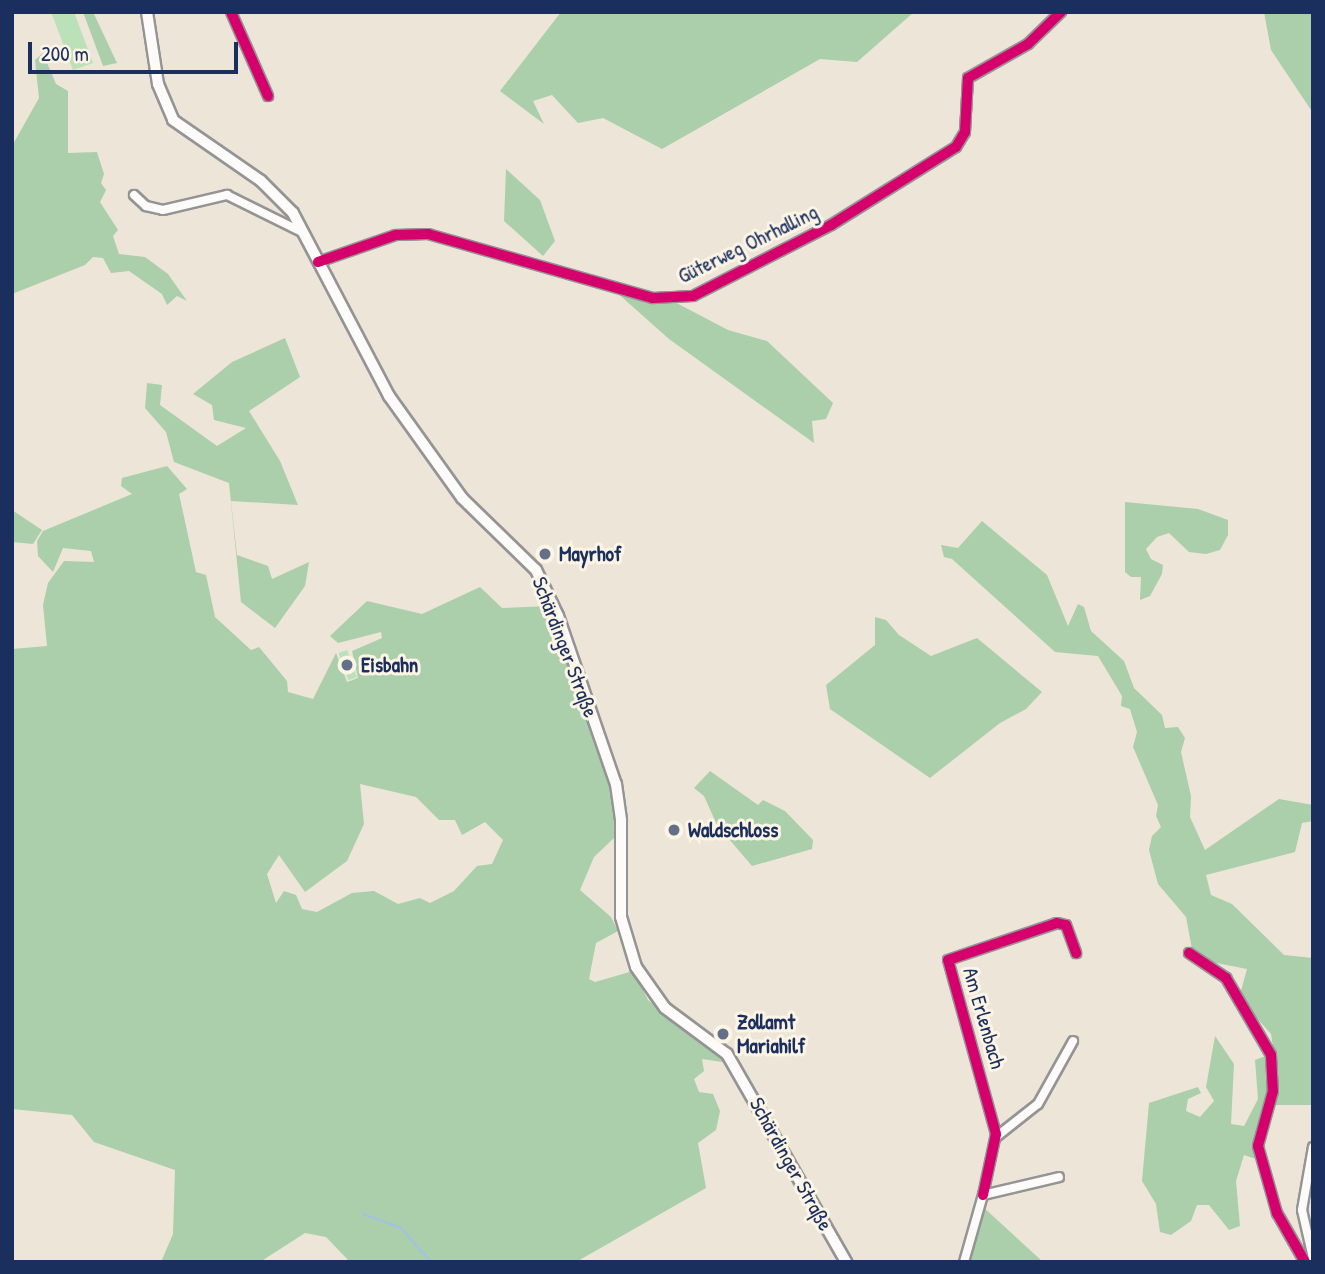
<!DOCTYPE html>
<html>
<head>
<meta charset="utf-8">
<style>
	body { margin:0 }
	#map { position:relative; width:1325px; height:1274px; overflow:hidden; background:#ede5d8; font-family:"Patrick Hand",sans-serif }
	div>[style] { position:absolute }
	.green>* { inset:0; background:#bae1b7; transform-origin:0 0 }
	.forest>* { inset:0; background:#aacfaa }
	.stream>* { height:2px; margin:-1px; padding:0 1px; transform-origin:1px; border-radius:1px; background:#a2c1e7 }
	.roads { filter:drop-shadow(2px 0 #959495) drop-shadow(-2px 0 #959495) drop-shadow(0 2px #959495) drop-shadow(0 -2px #959495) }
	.minor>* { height:8px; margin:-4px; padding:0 4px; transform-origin:4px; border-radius:4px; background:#fcfbf9 }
	.secondary>* { height:10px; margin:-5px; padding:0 5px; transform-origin:5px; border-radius:5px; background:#fcfbf9 }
	.cycleway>* { height:10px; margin:-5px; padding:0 5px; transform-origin:5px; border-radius:5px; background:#d6006c }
	.dots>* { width:19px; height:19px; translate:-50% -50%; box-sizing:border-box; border:4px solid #fcf5e5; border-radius:50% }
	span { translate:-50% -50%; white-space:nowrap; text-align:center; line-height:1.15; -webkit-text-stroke:6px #fcf5e5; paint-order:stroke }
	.street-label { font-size:21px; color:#1b2f5e }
	.poi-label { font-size:21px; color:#1b2f5e; font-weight:700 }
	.left { translate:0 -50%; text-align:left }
	.frame { position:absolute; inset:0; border:14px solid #1b2f5e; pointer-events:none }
	.scale { position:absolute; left:28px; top:42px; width:210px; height:32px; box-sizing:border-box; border:4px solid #1b2f5e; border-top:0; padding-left:9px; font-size:21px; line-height:24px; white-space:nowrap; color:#1b2f5e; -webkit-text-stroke:5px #fcf5e5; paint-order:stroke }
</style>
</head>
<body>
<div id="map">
	<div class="green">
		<i style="clip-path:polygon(51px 12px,74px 12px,93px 63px,73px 70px)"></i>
		<i style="left:347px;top:650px;width:29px;height:9px;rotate:70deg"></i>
	</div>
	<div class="forest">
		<i style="clip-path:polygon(83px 12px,93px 12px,117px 63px,103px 66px)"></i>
		<i style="clip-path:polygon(561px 12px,914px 12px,857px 62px,820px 59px,662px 149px,603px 118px,578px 123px,552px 95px,533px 101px,544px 124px,500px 91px)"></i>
		<i style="clip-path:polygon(1264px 12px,1313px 12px,1313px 113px,1271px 50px)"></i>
		<i style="clip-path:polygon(43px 53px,56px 84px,68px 91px,68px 153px,97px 152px,104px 174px,101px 183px,106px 190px,100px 202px,118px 230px,113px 236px,119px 254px,145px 257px,168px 274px,187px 301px,177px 296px,167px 305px,162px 294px,129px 271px,111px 273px,103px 258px,93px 257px,85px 265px,12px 294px,12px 146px,39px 98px,35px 60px)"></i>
		<i style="clip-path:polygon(506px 169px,540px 200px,555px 241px,543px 256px,504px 221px)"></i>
		<i style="clip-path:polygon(615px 291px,667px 298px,728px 330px,767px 341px,833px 403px,826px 419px,812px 421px,814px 443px,669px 339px)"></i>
		<i style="clip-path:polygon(285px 338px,300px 377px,249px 411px,280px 461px,298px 505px,231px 501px,237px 555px,268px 566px,272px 579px,309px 562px,305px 586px,275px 628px,241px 602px,229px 483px,174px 462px,166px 432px,145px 408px,147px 383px,162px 385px,160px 405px,217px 446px,246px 428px,214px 420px,212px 405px,193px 394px,232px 362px)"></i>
		<i style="clip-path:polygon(evenodd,167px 466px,187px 489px,179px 494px,196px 572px,206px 575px,215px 617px,251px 650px,259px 647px,287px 681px,288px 692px,313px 699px,336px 653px,347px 682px,358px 678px,352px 651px,382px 638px,381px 632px,338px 643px,330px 636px,367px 601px,422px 614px,480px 587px,502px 608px,549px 606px,618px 806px,614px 838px,594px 857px,580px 890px,611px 917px,618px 931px,596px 943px,589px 979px,595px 982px,633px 971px,648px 1000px,729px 1063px,702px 1059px,704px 1071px,694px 1079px,699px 1092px,713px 1094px,720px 1111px,716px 1130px,698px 1143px,706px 1188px,576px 1262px,350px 1262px,326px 1237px,305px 1233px,260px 1262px,161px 1262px,173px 1234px,175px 1170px,94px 1142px,72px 1115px,12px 1109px,12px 649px,47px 646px,43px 605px,48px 583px,64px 561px,94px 562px,91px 551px,63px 548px,53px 572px,38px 556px,37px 541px,43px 531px,132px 494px,121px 486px,122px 478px,167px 466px,360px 784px,416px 797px,439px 820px,455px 820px,462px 835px,485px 822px,503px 840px,492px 864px,477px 866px,454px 891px,430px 903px,420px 898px,398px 904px,374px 891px,352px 893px,317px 912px,302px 909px,296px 895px,284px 891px,276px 903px,267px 874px,279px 855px,305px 892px,347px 861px,364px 824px,360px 784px)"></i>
		<i style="clip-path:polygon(1125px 502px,1198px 509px,1228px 520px,1228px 535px,1220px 550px,1206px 554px,1189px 552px,1169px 533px,1157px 537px,1146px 549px,1151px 559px,1163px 565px,1162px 574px,1150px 596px,1140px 600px,1141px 577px,1131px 577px,1125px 572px)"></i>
		<i style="clip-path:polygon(12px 510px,42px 530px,33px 544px,12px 542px)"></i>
		<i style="clip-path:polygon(982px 521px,1047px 575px,1068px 626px,1078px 604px,1084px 607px,1091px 631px,1124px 661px,1134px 688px,1162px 715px,1165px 728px,1178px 727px,1185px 738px,1181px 752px,1191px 796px,1190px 817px,1205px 850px,1279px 799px,1313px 805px,1313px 821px,1302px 823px,1295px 852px,1206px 875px,1211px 895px,1232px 904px,1284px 955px,1313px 958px,1313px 1105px,1275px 1105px,1259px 1131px,1256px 1159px,1244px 1155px,1236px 1181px,1240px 1226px,1229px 1230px,1209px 1205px,1197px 1205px,1191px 1221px,1171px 1235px,1160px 1232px,1156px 1204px,1142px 1181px,1149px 1103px,1198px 1087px,1201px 1093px,1188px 1099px,1186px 1111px,1200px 1117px,1214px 1101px,1206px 1087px,1215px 1036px,1234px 1064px,1231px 1124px,1244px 1126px,1258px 1099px,1255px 1060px,1274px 1053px,1271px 1034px,1239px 998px,1247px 969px,1206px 961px,1192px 949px,1186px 917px,1158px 884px,1149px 850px,1152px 836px,1161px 827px,1156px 816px,1158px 805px,1133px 747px,1137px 732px,1130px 709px,1121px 706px,1122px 696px,1098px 656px,1055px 652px,952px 559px,944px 557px,941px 545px,958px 548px)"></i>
		<i style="clip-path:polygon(875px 617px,886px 620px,899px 635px,931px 656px,977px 638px,1042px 692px,1026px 709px,1000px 723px,930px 778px,830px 709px,826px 685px,875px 645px)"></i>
		<i style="clip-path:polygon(710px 771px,758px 805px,763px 800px,785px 811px,813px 840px,812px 849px,752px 866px,717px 825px,704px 796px,694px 788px)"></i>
		<i style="clip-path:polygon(982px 1206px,1043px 1262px,966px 1262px)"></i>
	</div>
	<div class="stream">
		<i style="left:363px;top:1214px;width:40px;rotate:20.2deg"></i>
		<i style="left:401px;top:1228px;width:45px;rotate:48.6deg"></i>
	</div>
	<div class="roads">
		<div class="minor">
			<i style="left:231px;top:12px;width:92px;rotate:66.2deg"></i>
			<i style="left:134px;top:195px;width:16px;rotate:43deg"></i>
			<i style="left:146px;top:206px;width:17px;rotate:13deg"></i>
			<i style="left:163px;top:210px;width:66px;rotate:-13.2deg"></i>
			<i style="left:227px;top:195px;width:84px;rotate:26.3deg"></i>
			<i style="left:318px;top:262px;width:83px;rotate:-19.1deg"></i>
			<i style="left:396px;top:235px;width:32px;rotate:-2deg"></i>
			<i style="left:428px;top:234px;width:234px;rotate:15.9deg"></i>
			<i style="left:653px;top:298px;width:40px;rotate:-2.9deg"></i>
			<i style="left:693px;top:296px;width:155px;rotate:-27.2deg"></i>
			<i style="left:831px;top:225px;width:147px;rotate:-32deg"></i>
			<i style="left:956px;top:147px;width:17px;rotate:-59deg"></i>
			<i style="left:965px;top:132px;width:54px;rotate:-86.8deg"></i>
			<i style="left:968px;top:78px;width:69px;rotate:-29.5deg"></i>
			<i style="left:1028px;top:44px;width:46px;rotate:-44.1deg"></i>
			<i style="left:1189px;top:953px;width:45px;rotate:34deg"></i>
			<i style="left:1226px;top:978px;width:89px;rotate:59.7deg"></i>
			<i style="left:1271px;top:1055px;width:36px;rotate:87deg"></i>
			<i style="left:1273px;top:1091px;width:57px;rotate:105.3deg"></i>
			<i style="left:1258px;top:1146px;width:70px;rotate:74.2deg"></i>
			<i style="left:1277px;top:1213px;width:56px;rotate:60.3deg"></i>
			<i style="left:996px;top:1137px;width:53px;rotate:-38.2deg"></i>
			<i style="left:1038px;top:1104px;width:72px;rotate:-60.9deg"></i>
			<i style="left:1313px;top:1147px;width:64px;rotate:99.9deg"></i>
			<i style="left:1302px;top:1210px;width:49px;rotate:77.1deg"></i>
			<i style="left:983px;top:1195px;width:62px;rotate:-78deg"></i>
			<i style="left:996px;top:1134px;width:180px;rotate:-105.4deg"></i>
			<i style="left:948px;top:960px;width:115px;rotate:-18.7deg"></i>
			<i style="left:1057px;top:923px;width:9px;rotate:13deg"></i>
			<i style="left:1066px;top:925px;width:30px;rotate:70deg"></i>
			<i style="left:964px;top:1262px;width:70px;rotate:-74.2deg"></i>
			<i style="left:983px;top:1195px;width:78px;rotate:-13.3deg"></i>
		</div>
		<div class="secondary">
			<i style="left:147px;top:12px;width:73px;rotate:81.3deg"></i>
			<i style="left:158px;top:84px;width:39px;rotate:67deg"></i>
			<i style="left:173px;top:120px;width:107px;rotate:34.7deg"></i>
			<i style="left:261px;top:181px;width:45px;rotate:45deg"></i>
			<i style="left:293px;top:213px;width:207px;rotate:62.3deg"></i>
			<i style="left:389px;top:396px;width:125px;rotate:54.4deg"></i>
			<i style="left:462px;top:498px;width:103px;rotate:44.2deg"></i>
			<i style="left:536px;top:570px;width:51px;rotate:64.4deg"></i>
			<i style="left:558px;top:616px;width:178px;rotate:71deg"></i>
			<i style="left:616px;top:784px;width:37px;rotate:82deg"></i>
			<i style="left:621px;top:821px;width:96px;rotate:90deg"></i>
			<i style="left:621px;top:917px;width:52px;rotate:73.3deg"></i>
			<i style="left:636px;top:967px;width:50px;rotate:54.7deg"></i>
			<i style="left:665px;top:1008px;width:77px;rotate:36.6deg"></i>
			<i style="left:727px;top:1054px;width:240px;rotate:60.2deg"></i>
		</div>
	</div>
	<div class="cycleway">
		<i style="left:231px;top:12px;width:92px;rotate:66.2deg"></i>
		<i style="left:318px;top:262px;width:83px;rotate:-19.1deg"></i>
		<i style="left:396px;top:235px;width:32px;rotate:-2deg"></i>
		<i style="left:428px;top:234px;width:234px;rotate:15.9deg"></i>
		<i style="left:653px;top:298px;width:40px;rotate:-2.9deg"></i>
		<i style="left:693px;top:296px;width:155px;rotate:-27.2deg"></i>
		<i style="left:831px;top:225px;width:147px;rotate:-32deg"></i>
		<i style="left:956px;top:147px;width:17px;rotate:-59deg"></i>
		<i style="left:965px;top:132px;width:54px;rotate:-86.8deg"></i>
		<i style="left:968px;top:78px;width:69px;rotate:-29.5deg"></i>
		<i style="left:1028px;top:44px;width:46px;rotate:-44.1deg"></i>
		<i style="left:1189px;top:953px;width:45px;rotate:34deg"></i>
		<i style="left:1226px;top:978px;width:89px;rotate:59.7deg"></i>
		<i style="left:1271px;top:1055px;width:36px;rotate:87deg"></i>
		<i style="left:1273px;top:1091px;width:57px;rotate:105.3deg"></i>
		<i style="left:1258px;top:1146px;width:70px;rotate:74.2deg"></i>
		<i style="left:1277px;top:1213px;width:56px;rotate:60.3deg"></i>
		<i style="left:983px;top:1195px;width:62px;rotate:-78deg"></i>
		<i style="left:996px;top:1134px;width:180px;rotate:-105.4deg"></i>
		<i style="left:948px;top:960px;width:115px;rotate:-18.7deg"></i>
		<i style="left:1057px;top:923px;width:9px;rotate:13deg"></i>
		<i style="left:1066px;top:925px;width:30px;rotate:70deg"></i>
	</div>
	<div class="dots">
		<i style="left:545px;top:554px;background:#646f89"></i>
		<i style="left:347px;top:665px;background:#646f89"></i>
		<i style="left:674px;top:830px;background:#646f89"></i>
		<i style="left:723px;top:1034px;background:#646f89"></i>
	</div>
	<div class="street-label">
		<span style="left:748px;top:244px;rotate:-26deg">Güterweg Ohrhalling</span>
		<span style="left:565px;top:647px;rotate:69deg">Schärdinger Straße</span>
		<span style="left:984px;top:1018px;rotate:74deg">Am Erlenbach</span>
		<span style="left:791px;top:1164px;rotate:61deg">Schärdinger Straße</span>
	</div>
	<div class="poi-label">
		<span class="left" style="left:559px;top:554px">Mayrhof</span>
		<span class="left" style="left:361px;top:665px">Eisbahn</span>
		<span class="left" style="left:688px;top:830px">Waldschloss</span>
		<span class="left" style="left:737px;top:1034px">Zollamt<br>Mariahilf</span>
	</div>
	<div class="frame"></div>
	<div class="scale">200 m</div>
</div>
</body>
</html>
